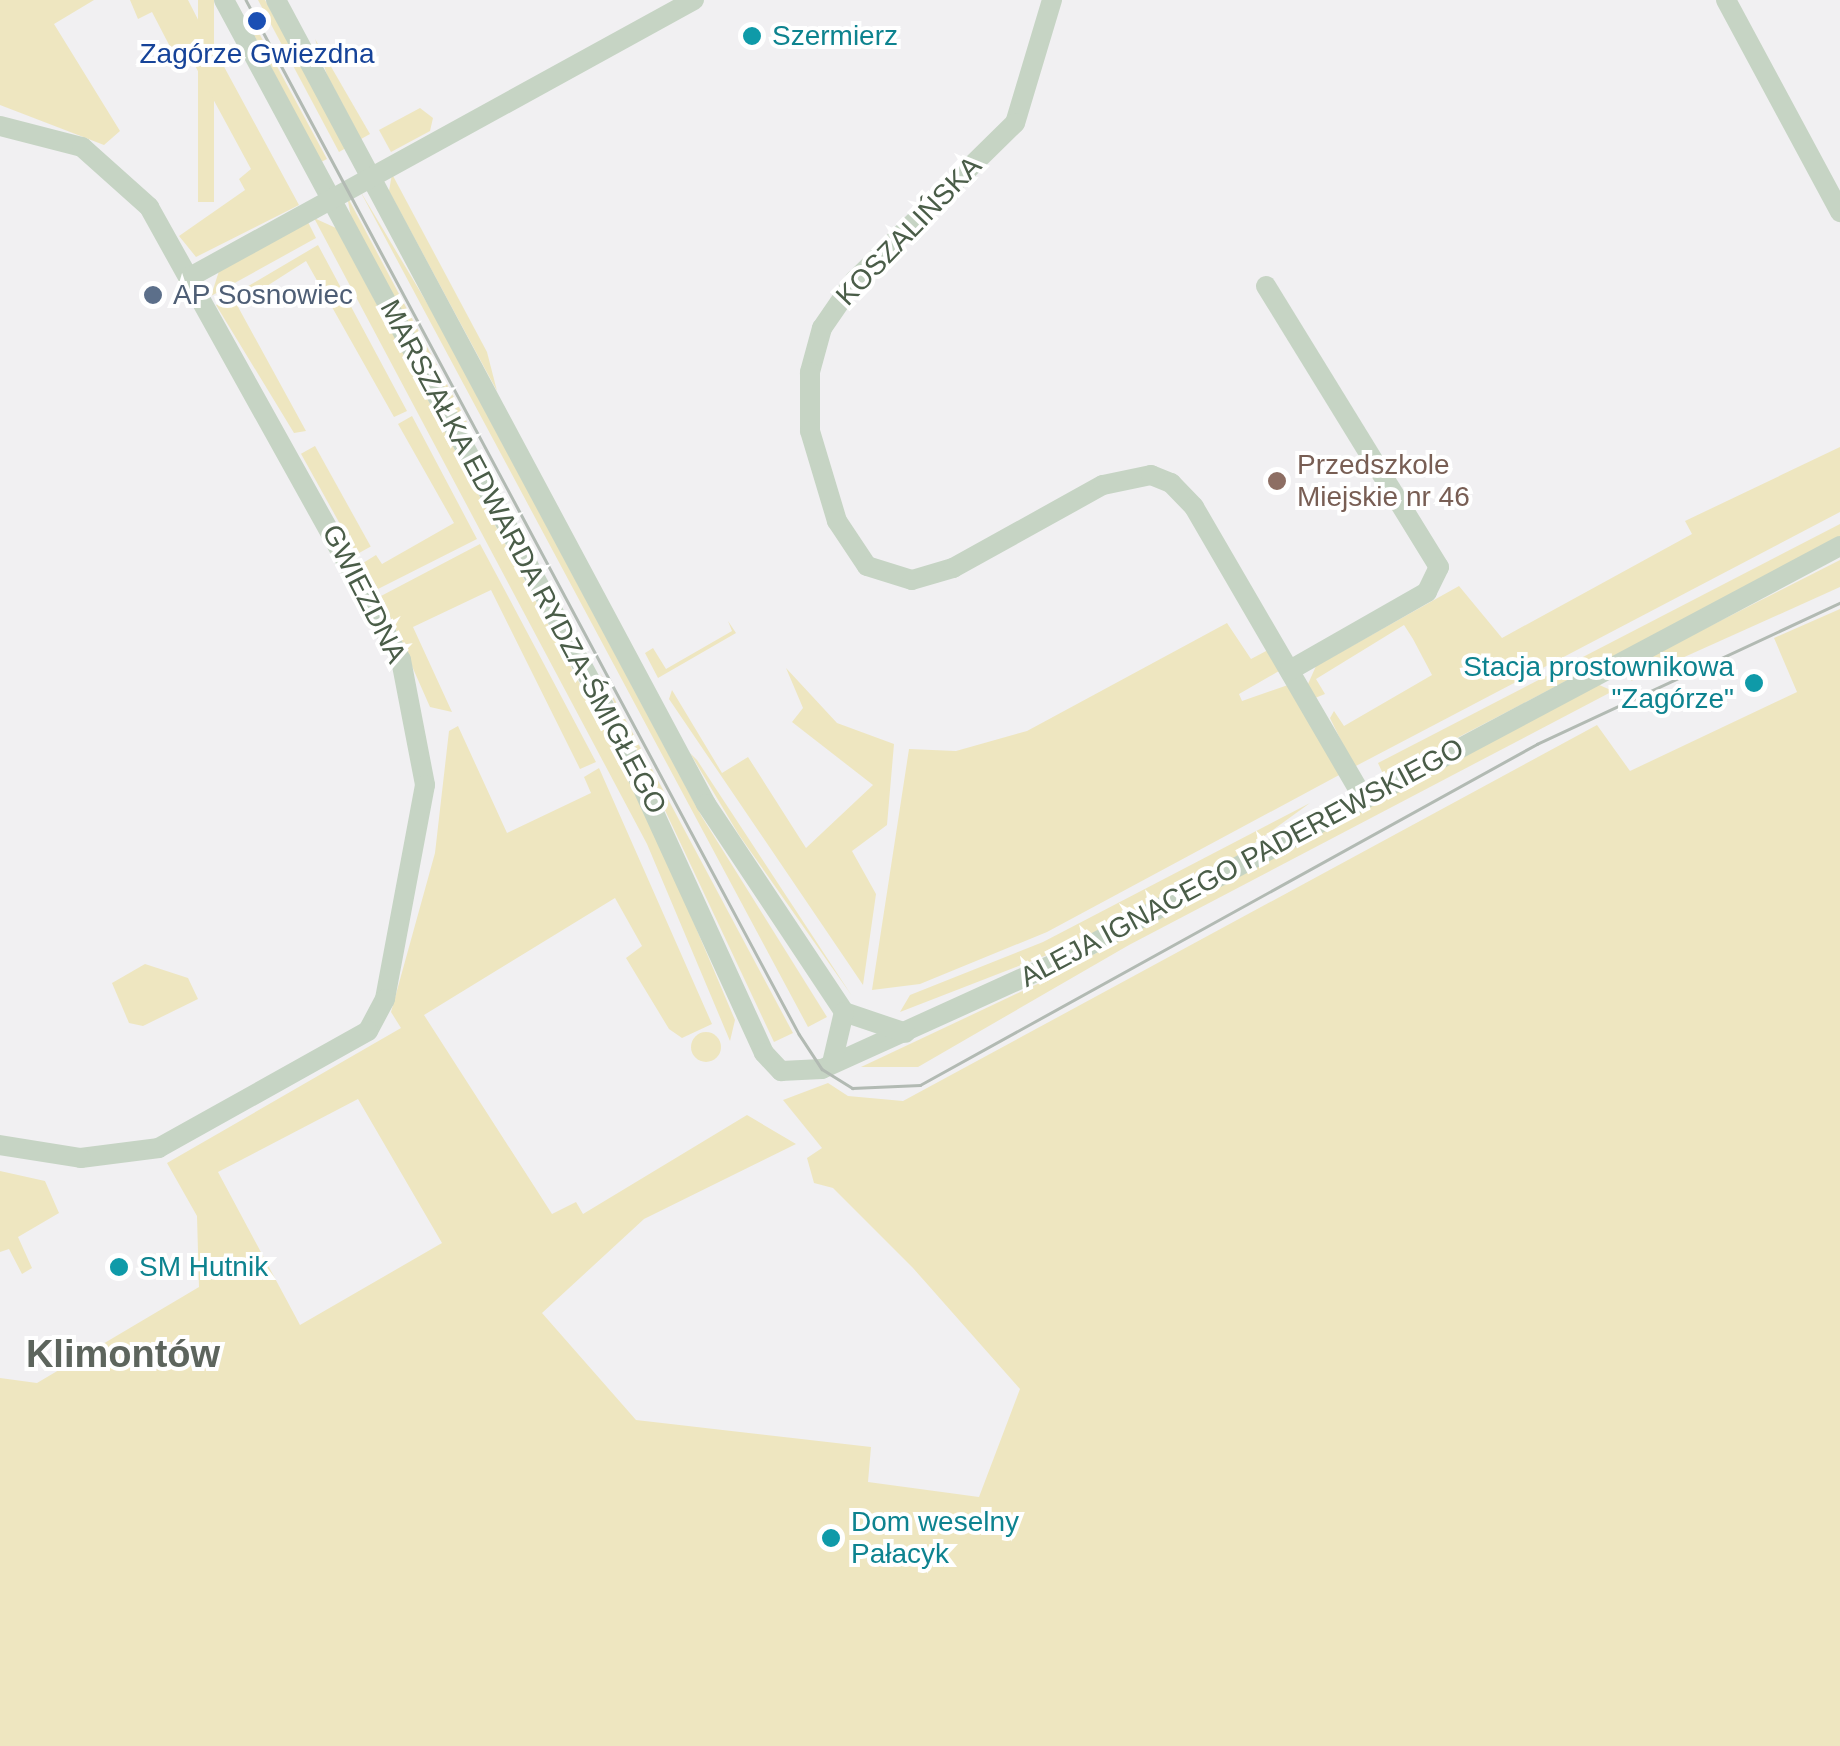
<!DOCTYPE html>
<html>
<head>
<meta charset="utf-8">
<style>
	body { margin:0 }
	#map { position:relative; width:1840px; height:1746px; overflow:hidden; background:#f1f0f2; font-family:Helvetica,sans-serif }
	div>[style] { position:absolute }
	.green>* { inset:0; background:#eee6c0; transform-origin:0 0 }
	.round { border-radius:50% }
	.minor>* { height:20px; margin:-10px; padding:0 10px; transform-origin:10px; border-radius:10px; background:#c6d4c4 }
	.tram>* { height:2.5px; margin:-1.25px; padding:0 1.25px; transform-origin:1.25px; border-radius:1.25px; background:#b2bab3 }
	.dots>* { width:28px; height:28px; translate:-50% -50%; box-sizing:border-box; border:5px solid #fff; border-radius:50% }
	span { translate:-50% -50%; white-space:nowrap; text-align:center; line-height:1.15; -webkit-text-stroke:8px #fff; paint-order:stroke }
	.culture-label { font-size:28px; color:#0d838f }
	.left { translate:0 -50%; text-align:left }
	.right { translate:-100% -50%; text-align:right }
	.transit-label { font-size:28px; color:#164399 }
	.street-label { font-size:28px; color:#4a5d48 }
	.service-label { font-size:28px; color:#4e5e75 }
	.education-label { font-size:28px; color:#785e54 }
	.district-label { font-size:38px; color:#5d655d; font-weight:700 }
</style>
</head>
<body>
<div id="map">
	<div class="green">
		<i style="clip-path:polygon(0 0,94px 0,54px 24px,120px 131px,104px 145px,0 105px)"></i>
		<i style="clip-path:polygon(130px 0,188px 0,210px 43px,179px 64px,152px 12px,138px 19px)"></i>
		<i style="left:198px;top:0;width:16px;height:202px"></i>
		<i style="clip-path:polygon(258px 0,265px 0,346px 148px,339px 152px)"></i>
		<i style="clip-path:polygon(259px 33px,327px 159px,321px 162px,254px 35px)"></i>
		<i style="clip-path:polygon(315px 39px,370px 134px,361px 139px,327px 75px)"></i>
		<i style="clip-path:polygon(215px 50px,299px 205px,196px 257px,179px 236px,245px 190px,239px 179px,251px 169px,193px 62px)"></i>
		<i style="clip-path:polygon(420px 108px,433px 118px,430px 131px,391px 152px,379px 130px)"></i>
		<i style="clip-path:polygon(392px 174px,487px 352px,497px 391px,389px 191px)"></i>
		<i style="clip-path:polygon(359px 189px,430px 308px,702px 817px,827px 1017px,808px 1027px)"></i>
		<i style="clip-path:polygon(347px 196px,467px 422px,462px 424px,351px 217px)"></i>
		<i style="clip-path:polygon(314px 218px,336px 228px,641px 798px,735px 1020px,730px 1041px,647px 844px)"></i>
		<i style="clip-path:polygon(307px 220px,316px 238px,211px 296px,219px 271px)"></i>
		<i style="clip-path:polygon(318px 245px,407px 411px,394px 417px,306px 261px,237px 305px,306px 431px,294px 433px,216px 305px)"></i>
		<i style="clip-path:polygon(412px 416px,477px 539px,378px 589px,363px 563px,376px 555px,382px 564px,454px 523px,398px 424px)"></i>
		<i style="left:315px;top:446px;width:115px;height:16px;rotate:61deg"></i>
		<i style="clip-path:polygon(1840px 447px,1840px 512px,1354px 767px,1330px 718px,1334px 711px,1344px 726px,1432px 675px,1413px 639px,1404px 625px,1316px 679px,1325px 694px,1315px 698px,1308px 684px,1316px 666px,1459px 586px,1502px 638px,1692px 534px,1685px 521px)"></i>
		<i style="clip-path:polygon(1840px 524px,1840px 538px,1384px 776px,1378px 763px)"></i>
		<i style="clip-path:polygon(480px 544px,502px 585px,596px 762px,580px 769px,491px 590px,413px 627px,452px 712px,430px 707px,381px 596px)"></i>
		<i style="clip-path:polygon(1840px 560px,1840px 587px,1631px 681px,1643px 660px)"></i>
		<i style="clip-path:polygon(evenodd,1840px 609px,1840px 1746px,0 1746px,0 1378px,37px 1383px,199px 1287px,197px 1216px,167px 1163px,401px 1028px,391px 1012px,435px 853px,449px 731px,458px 726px,507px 833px,591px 793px,584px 777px,599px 768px,712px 1024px,682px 1038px,669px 1029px,626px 958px,642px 946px,615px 898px,424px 1015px,552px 1214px,576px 1202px,583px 1214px,747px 1115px,796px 1144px,644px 1219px,542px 1313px,636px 1420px,871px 1447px,868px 1482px,979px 1497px,1020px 1389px,913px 1268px,833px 1188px,814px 1183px,807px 1158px,822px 1148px,783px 1100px,828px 1083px,848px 1096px,903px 1101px,1597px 725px,1630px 771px,1797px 692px,1774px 638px,1840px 609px,358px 1099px,442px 1243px,300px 1325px,218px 1172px,358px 1099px)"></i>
		<i style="clip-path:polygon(728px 621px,736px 633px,658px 678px,645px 653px,653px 648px,666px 669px,732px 631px)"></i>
		<i style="clip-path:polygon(1227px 623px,1251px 659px,1268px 650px,1279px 671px,1239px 694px,1242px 701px,1288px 685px,1341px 774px,1047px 932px,920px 984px,872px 990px,909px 749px,956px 751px,1027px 731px)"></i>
		<i style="clip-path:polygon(786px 668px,837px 723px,894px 744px,887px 825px,852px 851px,876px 894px,863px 985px,669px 699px,672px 690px,722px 773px,748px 757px,806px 848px,873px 785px,792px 722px,803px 708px)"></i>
		<i style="clip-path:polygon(599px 670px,793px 1033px,774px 1042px)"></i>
		<i style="clip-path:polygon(1597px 684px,1613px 691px,1129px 945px,918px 1067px,861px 1067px,1048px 979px)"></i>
		<i style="clip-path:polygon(690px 753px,697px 760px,852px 996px,739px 835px)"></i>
		<i style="clip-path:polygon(1310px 803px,1234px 858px,1073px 945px,900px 1012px,910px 995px,1043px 942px)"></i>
		<i style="clip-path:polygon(145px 964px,188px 978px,198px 999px,143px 1026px,129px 1023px,112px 983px)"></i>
		<i class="round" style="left:691px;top:1032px;width:30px;height:30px"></i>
		<i style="clip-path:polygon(0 1171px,45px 1181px,59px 1213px,18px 1237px,32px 1268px,22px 1274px,9px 1249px,0 1252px)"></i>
	</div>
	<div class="minor">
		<i style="left:224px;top:0;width:819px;rotate:61.71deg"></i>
		<i style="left:612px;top:721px;width:365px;rotate:65.4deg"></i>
		<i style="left:764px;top:1053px;width:25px;rotate:47deg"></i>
		<i style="left:781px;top:1071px;width:41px;rotate:-2.8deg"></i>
		<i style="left:822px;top:1069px;width:266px;rotate:-24.4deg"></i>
		<i style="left:1064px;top:959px;width:879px;rotate:-28.02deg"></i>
		<i style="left:276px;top:0;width:912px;rotate:61.86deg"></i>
		<i style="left:706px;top:804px;width:250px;rotate:56.4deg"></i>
		<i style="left:844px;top:1012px;width:65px;rotate:18.7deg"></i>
		<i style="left:1052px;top:0;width:128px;rotate:106.7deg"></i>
		<i style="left:1015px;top:123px;width:224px;rotate:135.5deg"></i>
		<i style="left:855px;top:280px;width:58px;rotate:124.5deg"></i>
		<i style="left:822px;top:328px;width:46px;rotate:105.3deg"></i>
		<i style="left:810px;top:372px;width:59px;rotate:90deg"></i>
		<i style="left:810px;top:431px;width:94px;rotate:73.3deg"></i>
		<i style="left:837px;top:521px;width:54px;rotate:56.3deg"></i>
		<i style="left:867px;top:566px;width:47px;rotate:17.3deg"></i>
		<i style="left:912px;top:580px;width:43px;rotate:-16.3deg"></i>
		<i style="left:953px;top:568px;width:171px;rotate:-29deg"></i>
		<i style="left:1103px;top:485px;width:49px;rotate:-11.8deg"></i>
		<i style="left:1151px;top:475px;width:22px;rotate:22deg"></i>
		<i style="left:1171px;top:483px;width:33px;rotate:46deg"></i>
		<i style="left:1194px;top:507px;width:338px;rotate:59.8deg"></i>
		<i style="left:1726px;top:0;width:241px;rotate:61.7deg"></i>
		<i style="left:0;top:126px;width:85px;rotate:14.4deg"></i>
		<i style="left:82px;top:147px;width:90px;rotate:41.8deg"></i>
		<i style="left:149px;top:207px;width:518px;rotate:60.91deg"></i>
		<i style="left:401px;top:660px;width:127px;rotate:79.1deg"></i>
		<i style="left:425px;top:785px;width:218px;rotate:100.6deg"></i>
		<i style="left:385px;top:999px;width:36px;rotate:118deg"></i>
		<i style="left:368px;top:1031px;width:240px;rotate:150.8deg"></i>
		<i style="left:159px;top:1148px;width:79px;rotate:172.7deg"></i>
		<i style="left:81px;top:1158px;width:82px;rotate:-170.9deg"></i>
		<i style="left:190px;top:277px;width:575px;rotate:-28.79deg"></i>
		<i style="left:1266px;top:286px;width:330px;rotate:58.4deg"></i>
		<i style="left:1439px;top:567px;width:28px;rotate:116deg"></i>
		<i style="left:1427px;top:592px;width:158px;rotate:150.3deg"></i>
		<i style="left:832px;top:1063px;width:52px;rotate:-76.8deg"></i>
	</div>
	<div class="tram">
		<i style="left:246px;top:0;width:1173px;rotate:61.86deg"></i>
		<i style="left:799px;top:1034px;width:42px;rotate:56.7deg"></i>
		<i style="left:822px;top:1069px;width:36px;rotate:32deg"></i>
		<i style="left:852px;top:1088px;width:68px;rotate:-2.5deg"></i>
		<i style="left:920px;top:1085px;width:705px;rotate:-28.93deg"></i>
		<i style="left:1537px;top:744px;width:334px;rotate:-25deg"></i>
	</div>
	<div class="dots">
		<i style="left:257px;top:21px;background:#1a4fb4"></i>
		<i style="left:752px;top:36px;background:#0f9aa8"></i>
		<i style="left:153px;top:295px;background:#5c6f8a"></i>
		<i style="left:1277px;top:481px;background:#8d6e63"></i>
		<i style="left:1754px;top:683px;background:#0f9aa8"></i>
		<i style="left:119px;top:1267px;background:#0f9aa8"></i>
		<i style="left:831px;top:1538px;background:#0f9aa8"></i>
	</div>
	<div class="culture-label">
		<span class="left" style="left:772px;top:36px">Szermierz</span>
		<span class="right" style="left:1734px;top:683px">Stacja prostownikowa<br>"Zagórze"</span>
		<span class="left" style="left:139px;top:1267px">SM Hutnik</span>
		<span class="left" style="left:851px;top:1538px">Dom weselny<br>Pałacyk</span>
	</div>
	<div class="transit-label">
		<span style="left:257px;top:54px">Zagórze Gwiezdna</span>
	</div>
	<div class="street-label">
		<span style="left:909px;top:231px;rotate:-46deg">KOSZALIŃSKA</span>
		<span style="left:523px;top:557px;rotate:62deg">MARSZAŁKA EDWARDA RYDZA-ŚMIGŁEGO</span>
		<span style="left:364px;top:594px;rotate:63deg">GWIEZDNA</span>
		<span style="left:1242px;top:863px;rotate:-28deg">ALEJA IGNACEGO PADEREWSKIEGO</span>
	</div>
	<div class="service-label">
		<span class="left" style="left:173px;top:295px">AP Sosnowiec</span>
	</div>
	<div class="education-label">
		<span class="left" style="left:1297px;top:481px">Przedszkole<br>Miejskie nr 46</span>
	</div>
	<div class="district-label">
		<span style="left:123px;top:1355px">Klimontów</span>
	</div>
</div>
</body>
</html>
